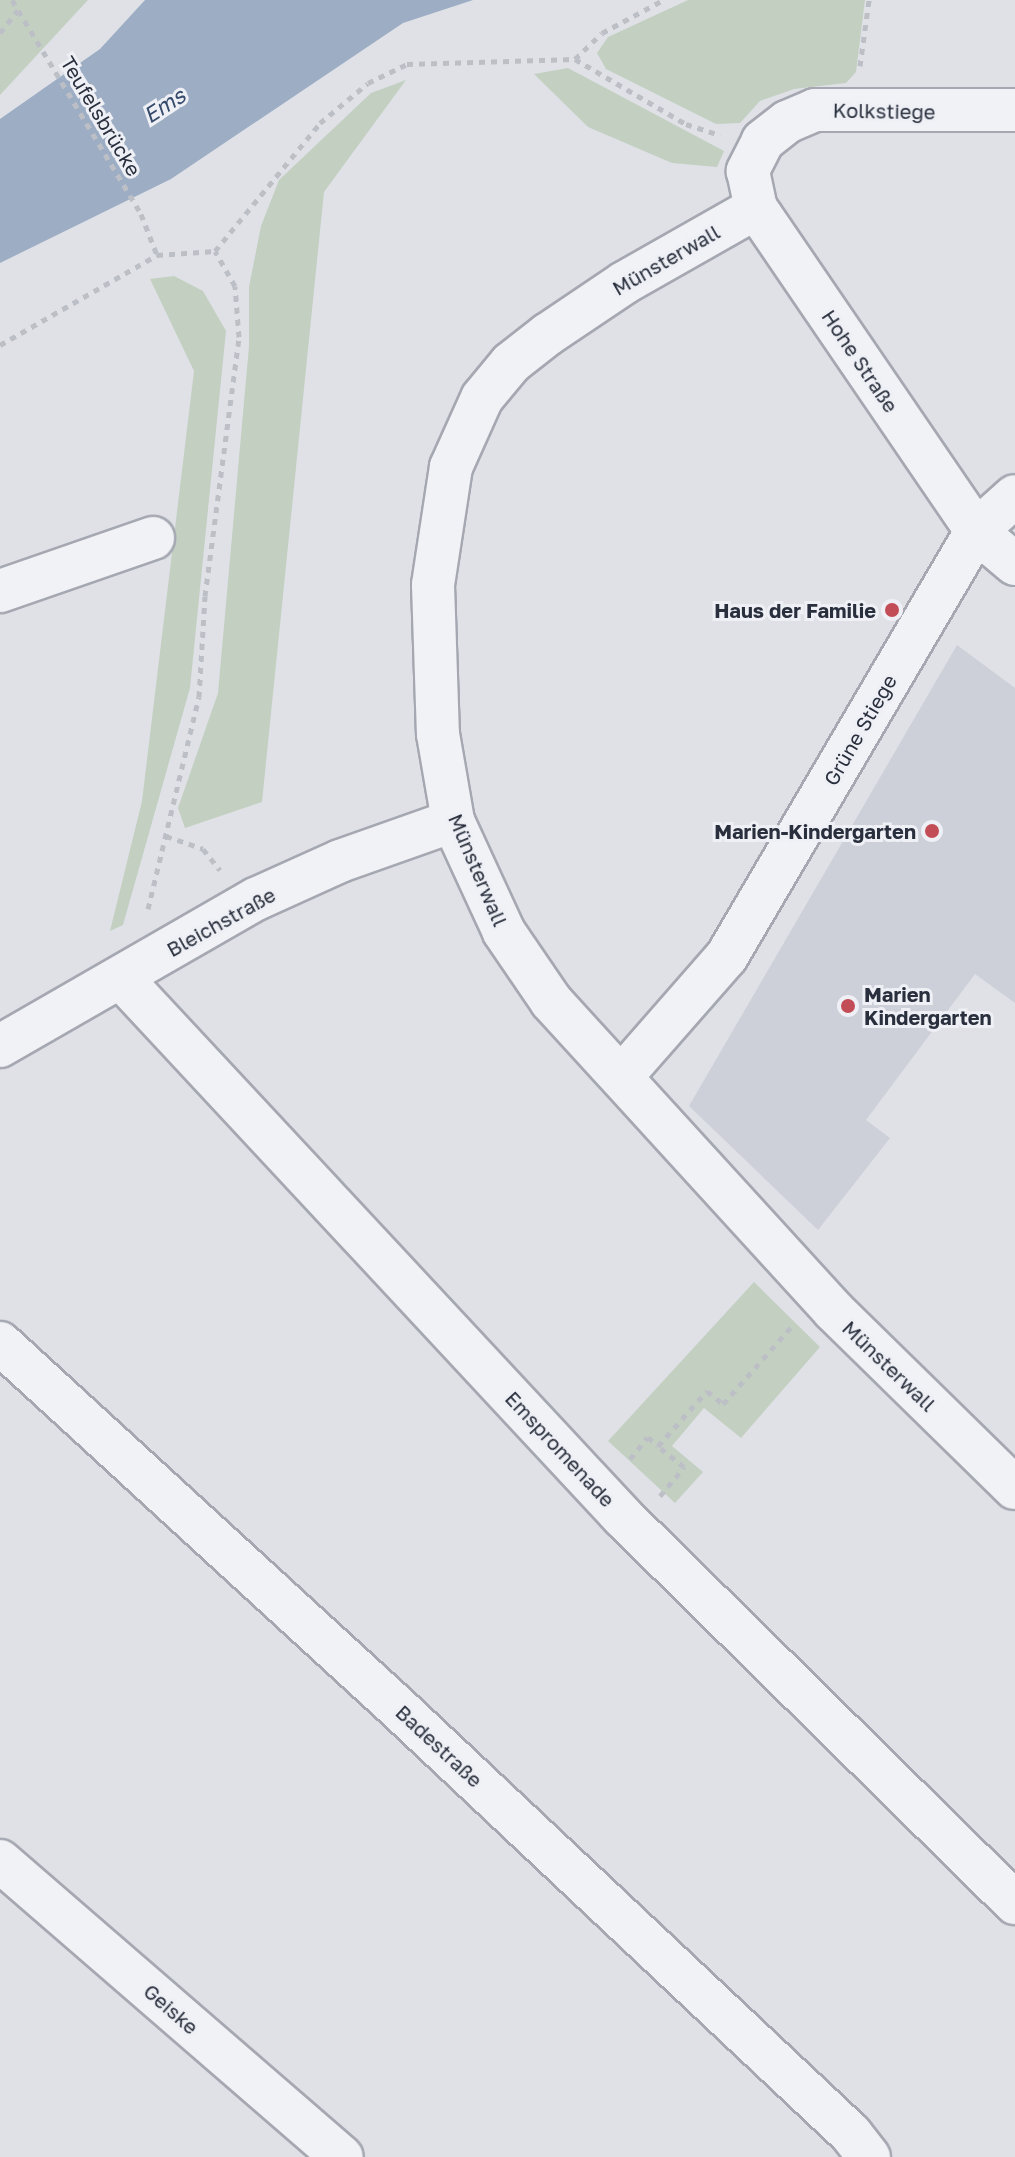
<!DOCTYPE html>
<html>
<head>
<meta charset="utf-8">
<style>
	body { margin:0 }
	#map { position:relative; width:1015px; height:2157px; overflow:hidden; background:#dfe1e7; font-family:"Golos Text",sans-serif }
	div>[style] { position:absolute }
	.built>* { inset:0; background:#cdd0d9 }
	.green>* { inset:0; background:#c3d0c1 }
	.water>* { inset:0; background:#9cadc4 }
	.path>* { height:5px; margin-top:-2.5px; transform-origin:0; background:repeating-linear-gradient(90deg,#bdbfc6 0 6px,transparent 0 12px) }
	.roads { filter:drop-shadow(2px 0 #a5a8b1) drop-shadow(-2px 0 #a5a8b1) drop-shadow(0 2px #a5a8b1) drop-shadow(0 -2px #a5a8b1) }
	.minor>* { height:42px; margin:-21px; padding:0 21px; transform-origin:21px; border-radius:21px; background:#f1f2f6 }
	.dots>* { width:22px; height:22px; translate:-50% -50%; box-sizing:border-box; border:4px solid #eef0f5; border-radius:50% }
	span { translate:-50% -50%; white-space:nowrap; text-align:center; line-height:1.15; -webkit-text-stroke:6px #eef0f5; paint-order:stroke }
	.street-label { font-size:20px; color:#292f3d }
	.poi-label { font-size:20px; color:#292f3d; font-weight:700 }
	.right { translate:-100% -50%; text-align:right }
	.left { translate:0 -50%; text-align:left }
	.water-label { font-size:22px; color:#374b6d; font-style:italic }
</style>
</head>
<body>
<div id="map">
	<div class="built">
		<i style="clip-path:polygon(957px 645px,1015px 688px,1015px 1003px,975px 974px,866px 1120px,890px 1138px,818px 1230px,689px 1106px)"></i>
	</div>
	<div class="green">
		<i style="clip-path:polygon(0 0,88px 0,0 95px)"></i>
		<i style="clip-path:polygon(688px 0,865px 0,856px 72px,846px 83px,794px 89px,760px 101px,740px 123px,716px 124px,606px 69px,597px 53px,608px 37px)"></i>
		<i style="clip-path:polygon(568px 68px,724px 151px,717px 167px,672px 163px,588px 127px,534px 74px)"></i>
		<i style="clip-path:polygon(406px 80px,324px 192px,262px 802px,185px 828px,178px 808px,218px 693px,249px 346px,249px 287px,261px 226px,279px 180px,371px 93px)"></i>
		<i style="clip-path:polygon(174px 276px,203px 291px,226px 331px,190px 688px,123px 925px,110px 931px,142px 801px,194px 371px,150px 279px)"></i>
		<i style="clip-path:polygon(754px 1282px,820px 1347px,741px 1438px,704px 1408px,672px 1446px,703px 1472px,675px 1503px,608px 1441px)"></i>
	</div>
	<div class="water">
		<i style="clip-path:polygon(145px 0,473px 0,403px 23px,171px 179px,0 263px,0 119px,100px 49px)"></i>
	</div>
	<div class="path">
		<i style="left:12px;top:0;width:250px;rotate:58.9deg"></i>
		<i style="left:141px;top:214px;width:44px;rotate:68.7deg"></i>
		<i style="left:0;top:33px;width:29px;rotate:-52deg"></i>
		<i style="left:575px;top:59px;width:37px;rotate:-44deg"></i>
		<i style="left:602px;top:33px;width:69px;rotate:-28.4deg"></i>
		<i style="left:860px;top:66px;width:67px;rotate:-82.2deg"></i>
		<i style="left:0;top:345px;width:181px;rotate:-29.8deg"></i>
		<i style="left:157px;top:255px;width:58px;rotate:-3.9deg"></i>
		<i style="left:215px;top:251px;width:166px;rotate:-50.6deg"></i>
		<i style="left:320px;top:123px;width:62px;rotate:-39.8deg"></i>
		<i style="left:368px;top:83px;width:43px;rotate:-26deg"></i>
		<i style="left:407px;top:64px;width:168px;rotate:-1.7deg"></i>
		<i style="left:575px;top:59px;width:129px;rotate:30.4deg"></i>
		<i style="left:686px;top:124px;width:36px;rotate:18deg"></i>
		<i style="left:166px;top:836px;width:39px;rotate:19deg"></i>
		<i style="left:203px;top:849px;width:27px;rotate:51deg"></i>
		<i style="left:148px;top:909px;width:218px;rotate:-76.5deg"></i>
		<i style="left:199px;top:697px;width:101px;rotate:-86.6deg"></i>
		<i style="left:205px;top:596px;width:261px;rotate:-82.5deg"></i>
		<i style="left:239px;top:337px;width:51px;rotate:-94.5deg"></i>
		<i style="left:235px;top:286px;width:40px;rotate:-119.7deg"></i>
		<i style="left:630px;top:1459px;width:28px;rotate:-51deg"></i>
		<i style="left:648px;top:1437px;width:13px;rotate:42deg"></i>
		<i style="left:660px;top:1496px;width:38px;rotate:-50deg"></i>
		<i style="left:684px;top:1467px;width:33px;rotate:-141deg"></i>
		<i style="left:658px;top:1446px;width:74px;rotate:-48.3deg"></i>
		<i style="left:707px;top:1391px;width:21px;rotate:39deg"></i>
		<i style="left:723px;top:1404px;width:104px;rotate:-48.5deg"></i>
	</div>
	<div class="roads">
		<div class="minor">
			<i style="left:1015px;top:110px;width:200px;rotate:180deg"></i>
			<i style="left:815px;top:110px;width:30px;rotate:157deg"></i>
			<i style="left:787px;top:122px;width:31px;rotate:142deg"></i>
			<i style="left:763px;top:141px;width:34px;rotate:117deg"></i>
			<i style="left:748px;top:171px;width:38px;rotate:78deg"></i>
			<i style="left:756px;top:208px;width:391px;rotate:55.7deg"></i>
			<i style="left:976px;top:531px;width:51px;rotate:40.2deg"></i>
			<i style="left:756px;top:208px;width:152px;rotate:150.4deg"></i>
			<i style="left:624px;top:283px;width:92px;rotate:146.1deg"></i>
			<i style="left:548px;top:334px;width:47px;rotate:141.9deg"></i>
			<i style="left:511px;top:363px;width:45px;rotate:129.6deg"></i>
			<i style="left:482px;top:398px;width:76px;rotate:114.2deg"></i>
			<i style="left:451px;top:467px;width:119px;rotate:98.7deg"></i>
			<i style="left:433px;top:585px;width:149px;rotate:88.1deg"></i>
			<i style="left:438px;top:734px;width:88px;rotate:80.2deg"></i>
			<i style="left:453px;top:821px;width:122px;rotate:65.3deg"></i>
			<i style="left:504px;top:932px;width:83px;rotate:55.7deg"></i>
			<i style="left:551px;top:1001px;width:420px;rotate:47.6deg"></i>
			<i style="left:834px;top:1311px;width:253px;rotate:44.4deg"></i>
			<i style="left:0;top:591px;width:162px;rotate:-19.1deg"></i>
			<i style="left:122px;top:979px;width:737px;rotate:47.04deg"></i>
			<i style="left:624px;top:1518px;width:549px;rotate:44.56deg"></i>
			<i style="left:0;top:1046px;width:295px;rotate:-29.9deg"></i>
			<i style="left:256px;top:899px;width:92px;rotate:-24.3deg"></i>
			<i style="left:340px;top:861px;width:120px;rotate:-19.5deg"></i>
			<i style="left:622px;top:1076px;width:159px;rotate:-48.8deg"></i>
			<i style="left:727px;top:956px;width:493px;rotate:-59.6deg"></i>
			<i style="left:976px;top:531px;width:52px;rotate:-41.9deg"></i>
			<i style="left:0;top:1343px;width:539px;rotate:42.52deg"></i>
			<i style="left:397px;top:1707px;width:623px;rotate:43.24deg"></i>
			<i style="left:851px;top:2134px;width:29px;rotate:52deg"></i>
			<i style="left:0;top:1861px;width:452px;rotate:40.9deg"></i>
		</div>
	</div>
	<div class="dots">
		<i style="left:892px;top:610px;background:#c34d56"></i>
		<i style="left:932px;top:831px;background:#c34d56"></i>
		<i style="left:848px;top:1006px;background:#c34d56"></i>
	</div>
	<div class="street-label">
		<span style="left:884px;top:111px;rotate:1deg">Kolkstiege</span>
		<span style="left:101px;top:116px;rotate:59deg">Teufelsbrücke</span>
		<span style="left:666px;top:260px;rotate:-30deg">Münsterwall</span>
		<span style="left:860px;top:361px;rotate:56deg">Hohe Straße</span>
		<span style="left:860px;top:730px;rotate:-60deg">Grüne Stiege</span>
		<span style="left:478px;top:870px;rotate:67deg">Münsterwall</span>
		<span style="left:221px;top:922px;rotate:-29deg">Bleichstraße</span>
		<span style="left:889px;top:1366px;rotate:44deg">Münsterwall</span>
		<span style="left:560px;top:1449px;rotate:47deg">Emspromenade</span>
		<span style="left:439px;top:1746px;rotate:43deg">Badestraße</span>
		<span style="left:171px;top:2009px;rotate:41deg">Geiske</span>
	</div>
	<div class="poi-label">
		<span class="right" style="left:876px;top:610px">Haus der Familie</span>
		<span class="right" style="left:916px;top:831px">Marien-Kindergarten</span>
		<span class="left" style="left:864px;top:1006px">Marien<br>Kindergarten</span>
	</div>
	<div class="water-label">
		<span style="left:164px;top:105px;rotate:-33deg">Ems</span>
	</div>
</div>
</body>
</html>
